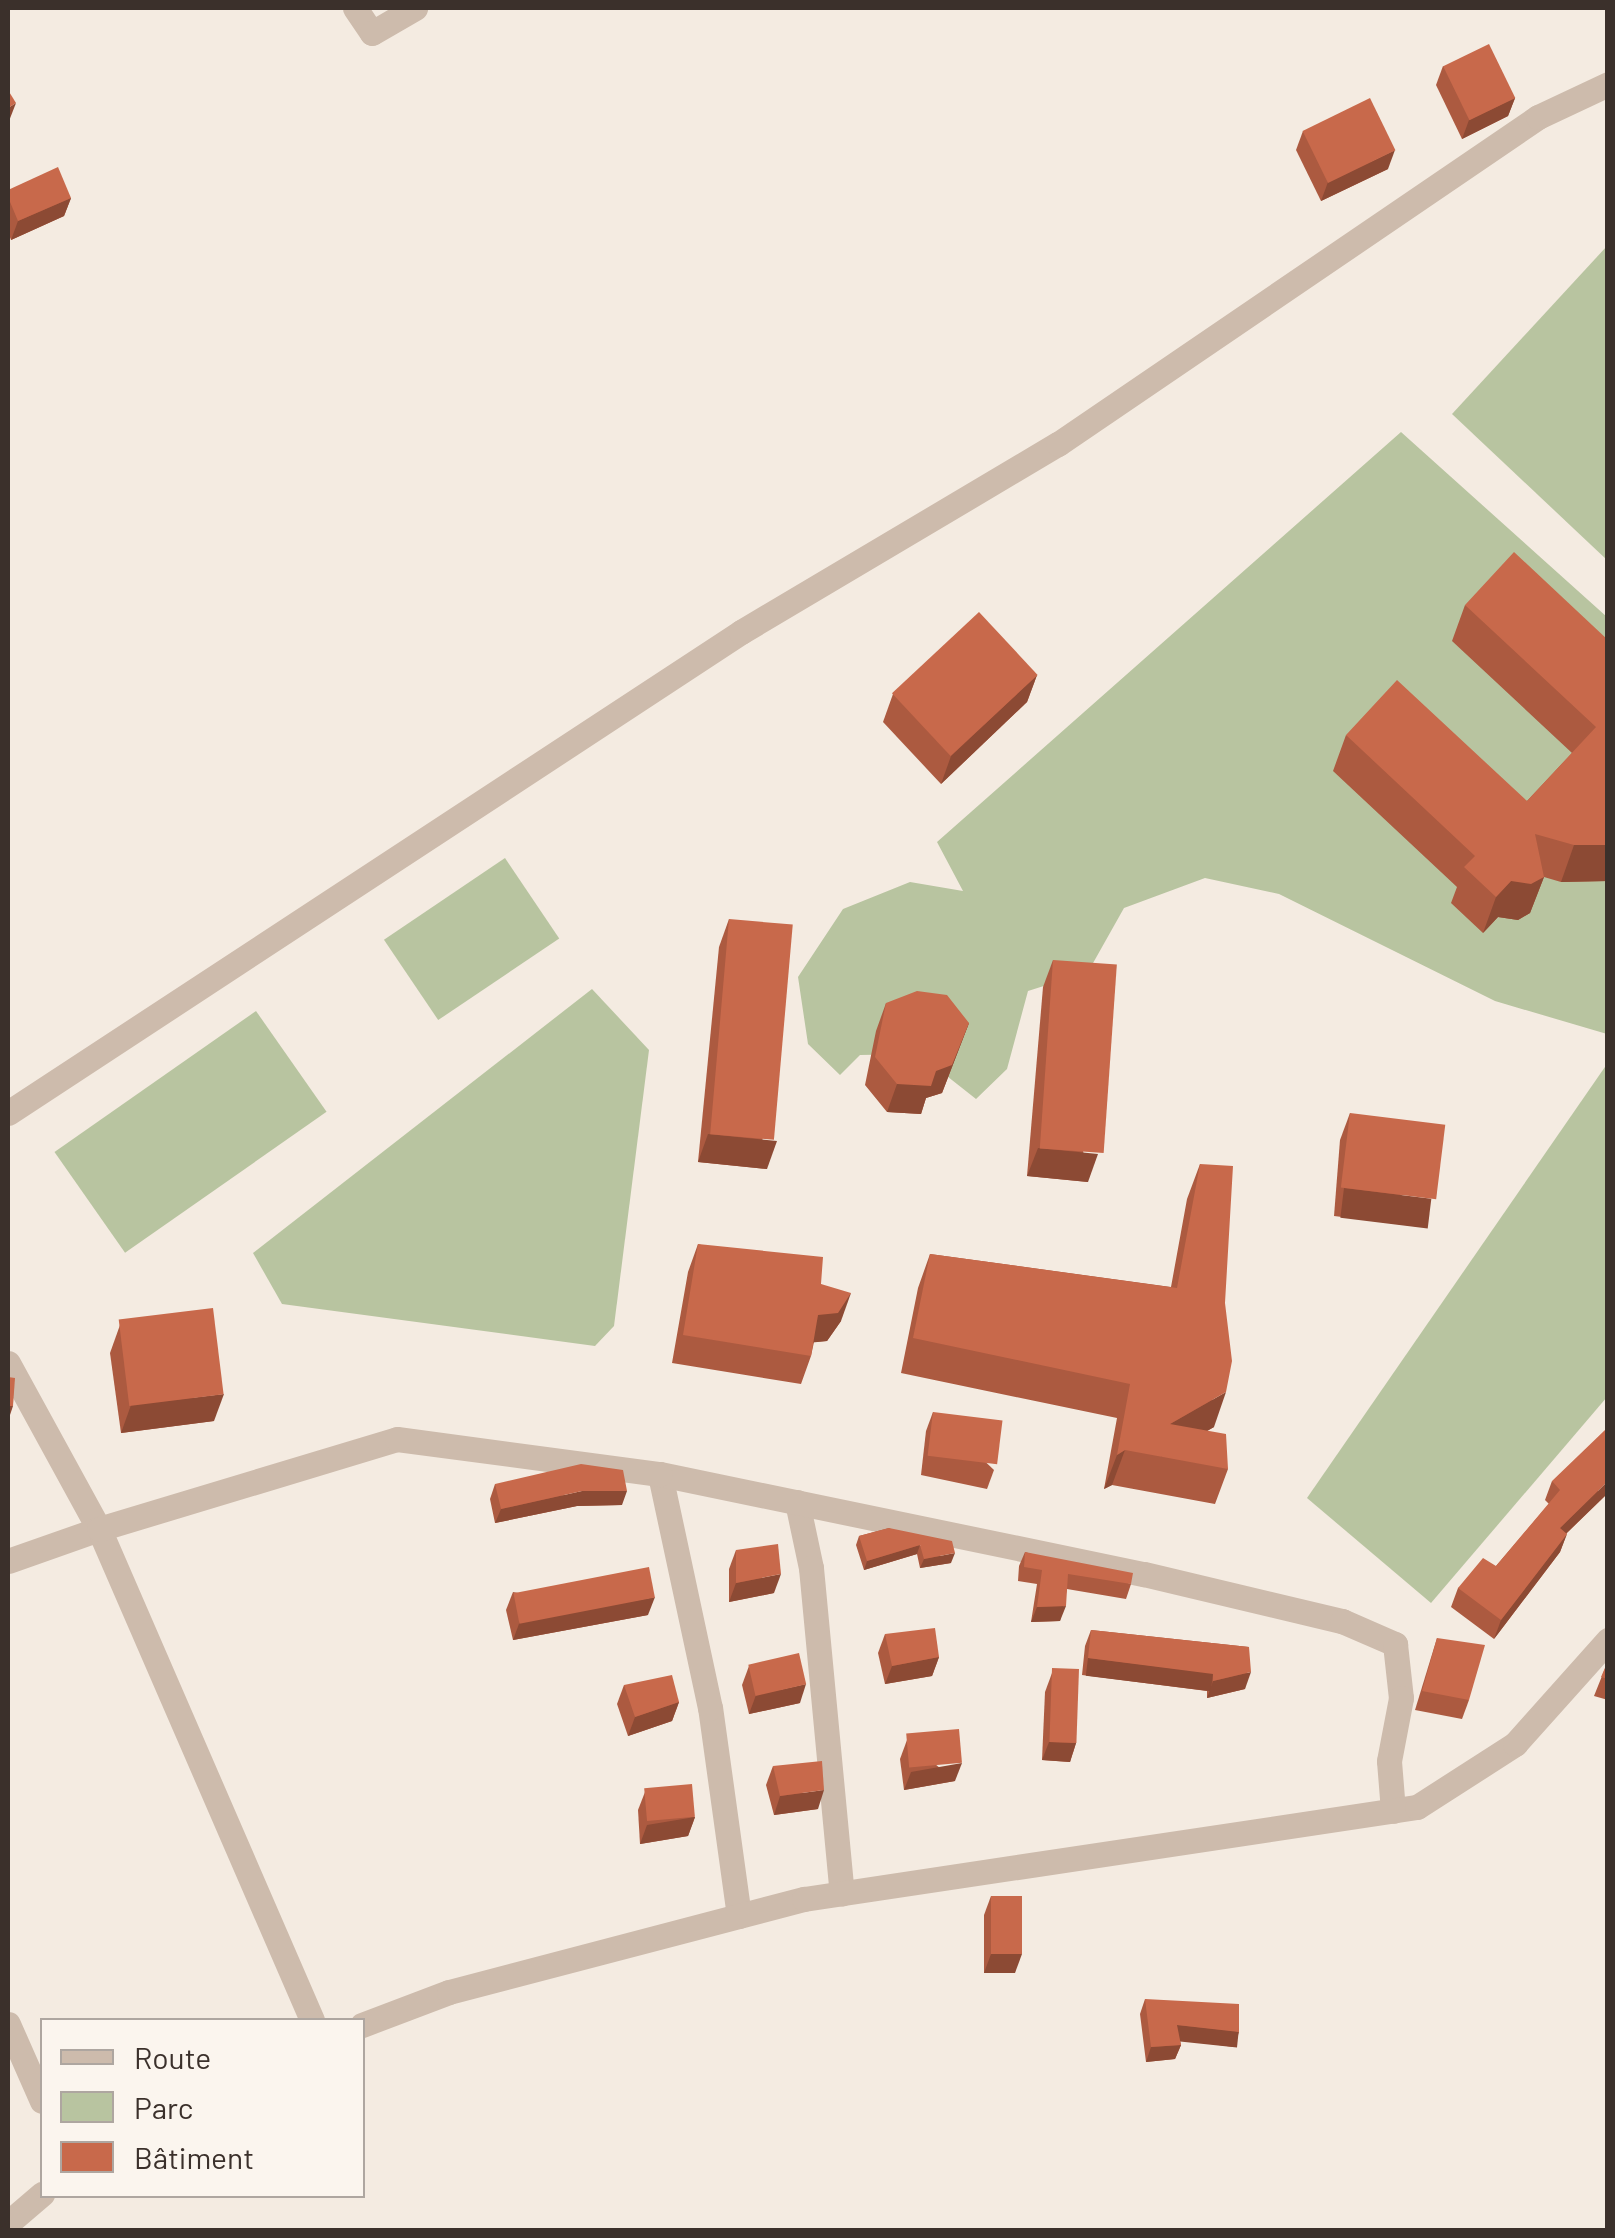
<!DOCTYPE html>
<html>
<head>
<meta charset="utf-8">
<style>
	body { margin:0 }
	#map { position:relative; width:1615px; height:2238px; overflow:hidden; background:#f4ebe1; font-family:Barlow,sans-serif }
	div>[style] { position:absolute }
	.green>* { inset:0; background:#b8c4a0; transform-origin:0 0 }
	.minor>* { height:25px; margin:-12.5px; padding:0 12.5px; transform-origin:12.5px; border-radius:12.5px; background:#cdbbac }
	.wall>* { inset:0; background:#ac5a40 }
	.shaded-wall>* { inset:0; background:#8c4a34; transform-origin:0 0 }
	.building>* { inset:0; background:#c8694b; transform-origin:0 0 }
	span { translate:-50% -50%; white-space:nowrap; text-align:center; line-height:1.15; -webkit-text-stroke:10px #fbf5ee; paint-order:stroke }
	.frame { position:absolute; inset:0; border:10px solid #3b302b; pointer-events:none }
	.legend { position:absolute; left:40px; top:2018px; width:325px; height:180px; box-sizing:border-box; background:#fbf5ee; border:2px solid #aea6a0; margin:0; padding:12px 18px; list-style:none; font-size:30px; color:#3b302b }
	.legend li { display:flex; align-items:center; gap:20px; height:50px }
	.legend b { width:50px; border:2px solid #aea6a0 }
</style>
</head>
<body>
<div id="map">
	<div class="green">
		<i style="clip-path:polygon(1607px 246px,1607px 560px,1452px 414px)"></i>
		<i style="clip-path:polygon(1401px 432px,1607px 617px,1607px 1034px,1495px 1001px,1279px 894px,1205px 878px,1124px 908px,1088px 972px,1028px 991px,1007px 1069px,976px 1099px,919px 1054px,860px 1055px,840px 1075px,808px 1044px,798px 977px,843px 909px,910px 882px,963px 891px,937px 842px)"></i>
		<i style="left:505px;top:858px;width:97px;height:146px;rotate:56deg"></i>
		<i style="clip-path:polygon(592px 989px,649px 1050px,614px 1326px,595px 1346px,282px 1304px,253px 1253px)"></i>
		<i style="left:256px;top:1011px;width:123px;height:246px;rotate:55deg"></i>
		<i style="clip-path:polygon(1607px 1064px,1607px 1397px,1431px 1603px,1307px 1498px)"></i>
	</div>
	<div class="minor">
		<i style="left:355px;top:8px;width:30px;rotate:56deg"></i>
		<i style="left:372px;top:33px;width:50px;rotate:-30.2deg"></i>
		<i style="left:8px;top:1113px;width:877px;rotate:-33.27deg"></i>
		<i style="left:741px;top:632px;width:369px;rotate:-30.7deg"></i>
		<i style="left:1058px;top:444px;width:581px;rotate:-34.26deg"></i>
		<i style="left:1538px;top:117px;width:77px;rotate:-25.2deg"></i>
		<i style="left:8px;top:1363px;width:189px;rotate:61.3deg"></i>
		<i style="left:99px;top:1529px;width:96px;rotate:160.6deg"></i>
		<i style="left:797px;top:1502px;width:67px;rotate:78deg"></i>
		<i style="left:811px;top:1568px;width:327px;rotate:84.6deg"></i>
		<i style="left:739px;top:1916px;width:210px;rotate:-97.9deg"></i>
		<i style="left:710px;top:1708px;width:239px;rotate:-102.1deg"></i>
		<i style="left:660px;top:1474px;width:494px;rotate:11.7deg"></i>
		<i style="left:1144px;top:1574px;width:204px;rotate:13.4deg"></i>
		<i style="left:1342px;top:1621px;width:58px;rotate:23.5deg"></i>
		<i style="left:1395px;top:1644px;width:54px;rotate:83.7deg"></i>
		<i style="left:1401px;top:1698px;width:64px;rotate:100.8deg"></i>
		<i style="left:1389px;top:1761px;width:50px;rotate:85.4deg"></i>
		<i style="left:312px;top:2020px;width:535px;rotate:-113.45deg"></i>
		<i style="left:99px;top:1529px;width:311px;rotate:-16.8deg"></i>
		<i style="left:397px;top:1439px;width:265px;rotate:7.6deg"></i>
		<i style="left:8px;top:2024px;width:84px;rotate:66.2deg"></i>
		<i style="left:362px;top:2025px;width:93px;rotate:-20.8deg"></i>
		<i style="left:449px;top:1992px;width:367px;rotate:-14.7deg"></i>
		<i style="left:804px;top:1899px;width:620px;rotate:-8.54deg"></i>
		<i style="left:1417px;top:1807px;width:117px;rotate:-32.7deg"></i>
		<i style="left:1515px;top:1744px;width:140px;rotate:-48.2deg"></i>
		<i style="left:8px;top:2223px;width:45px;rotate:-40.5deg"></i>
	</div>
	<div class="wall">
		<i style="clip-path:polygon(1443px 66px,1515px 98px,1508px 116px,1462px 139px,1436px 85px)"></i>
		<i style="clip-path:polygon(1303px 131px,1388px 169px,1321px 201px,1296px 150px)"></i>
		<i style="clip-path:polygon(8px 197px,71px 198px,64px 216px,11px 240px,8px 232px)"></i>
		<i style="clip-path:polygon(1465px 605px,1608px 640px,1608px 881px,1561px 882px,1544px 877px,1530px 913px,1518px 920px,1498px 917px,1483px 933px,1451px 903px,1457px 887px,1333px 771px,1346px 735px,1527px 801px,1572px 753px,1452px 641px)"></i>
		<i style="clip-path:polygon(1037px 675px,1027px 702px,941px 784px,883px 722px,893px 694px)"></i>
		<i style="clip-path:polygon(729px 919px,767px 1169px,698px 1162px,719px 947px)"></i>
		<i style="clip-path:polygon(1053px 960px,1088px 1182px,1027px 1176px,1043px 987px)"></i>
		<i style="clip-path:polygon(886px 1003px,969px 1023px,942px 1093px,926px 1098px,921px 1114px,887px 1112px,865px 1085px,876px 1031px)"></i>
		<i style="clip-path:polygon(1350px 1113px,1421px 1227px,1334px 1216px,1340px 1140px)"></i>
		<i style="clip-path:polygon(1200px 1164px,1214px 1427px,1207px 1431px,1228px 1469px,1215px 1504px,1112px 1485px,1104px 1489px,1117px 1418px,901px 1373px,918px 1288px,930px 1254px,1171px 1287px,1187px 1199px)"></i>
		<i style="clip-path:polygon(698px 1244px,821px 1284px,841px 1321px,827px 1341px,814px 1342px,811px 1356px,801px 1384px,672px 1363px,688px 1272px)"></i>
		<i style="clip-path:polygon(120px 1325px,214px 1421px,121px 1433px,110px 1353px)"></i>
		<i style="clip-path:polygon(933px 1412px,994px 1470px,987px 1489px,921px 1475px,926px 1431px)"></i>
		<i style="clip-path:polygon(1552px 1481px,1608px 1493px,1567px 1533px,1560px 1552px,1494px 1639px,1451px 1607px,1458px 1588px,1496px 1566px,1549px 1504px,1545px 1500px)"></i>
		<i style="clip-path:polygon(495px 1484px,622px 1505px,577px 1506px,495px 1523px,490px 1499px)"></i>
		<i style="clip-path:polygon(889px 1528px,951px 1563px,920px 1568px,917px 1554px,864px 1570px,856px 1545px,859px 1536px)"></i>
		<i style="clip-path:polygon(736px 1550px,774px 1593px,729px 1602px,729px 1569px)"></i>
		<i style="clip-path:polygon(1025px 1552px,1131px 1584px,1126px 1599px,1067px 1589px,1060px 1621px,1031px 1622px,1037px 1584px,1018px 1581px,1019px 1566px)"></i>
		<i style="clip-path:polygon(513px 1592px,648px 1615px,513px 1640px,506px 1610px)"></i>
		<i style="clip-path:polygon(1091px 1630px,1249px 1647px,1245px 1689px,1207px 1698px,1207px 1691px,1082px 1675px,1085px 1646px)"></i>
		<i style="clip-path:polygon(885px 1634px,939px 1657px,932px 1676px,885px 1684px,878px 1653px)"></i>
		<i style="clip-path:polygon(1437px 1638px,1469px 1700px,1462px 1719px,1415px 1710px)"></i>
		<i style="clip-path:polygon(1608px 1661px,1608px 1700px,1594px 1696px)"></i>
		<i style="clip-path:polygon(749px 1666px,800px 1703px,749px 1714px,742px 1685px)"></i>
		<i style="clip-path:polygon(1052px 1673px,1076px 1743px,1070px 1762px,1042px 1760px,1045px 1692px)"></i>
		<i style="clip-path:polygon(624px 1685px,679px 1702px,672px 1721px,628px 1736px,617px 1704px)"></i>
		<i style="clip-path:polygon(907px 1740px,955px 1781px,904px 1790px,900px 1759px)"></i>
		<i style="clip-path:polygon(773px 1766px,818px 1809px,774px 1815px,766px 1785px)"></i>
		<i style="clip-path:polygon(645px 1792px,695px 1817px,688px 1836px,640px 1844px,638px 1810px)"></i>
		<i style="clip-path:polygon(991px 1896px,1015px 1973px,984px 1973px,984px 1915px)"></i>
		<i style="clip-path:polygon(1145px 1999px,1239px 2032px,1234px 2047px,1180px 2040px,1181px 2045px,1175px 2059px,1146px 2062px,1140px 2014px)"></i>
	</div>
	<div class="shaded-wall">
		<i style="clip-path:polygon(1515px 98px,1508px 116px,1462px 139px,1469px 120px)"></i>
		<i style="clip-path:polygon(16px 103px,9px 121px,8px 123px,8px 108px)"></i>
		<i style="clip-path:polygon(1395px 150px,1388px 169px,1321px 201px,1328px 182px)"></i>
		<i style="clip-path:polygon(71px 198px,64px 216px,11px 240px,18px 221px)"></i>
		<i style="clip-path:polygon(1037px 675px,1027px 702px,941px 784px,951px 756px)"></i>
		<i style="clip-path:polygon(1574px 845px,1608px 845px,1608px 881px,1561px 882px)"></i>
		<i style="clip-path:polygon(1544px 877px,1530px 913px,1518px 920px,1498px 917px,1483px 933px,1496px 897px,1511px 881px)"></i>
		<i style="clip-path:polygon(969px 1023px,942px 1093px,926px 1098px,921px 1114px,887px 1112px,897px 1084px,936px 1071px)"></i>
		<i style="clip-path:polygon(708px 1134px,777px 1141px,767px 1169px,698px 1162px)"></i>
		<i style="clip-path:polygon(1038px 1148px,1098px 1154px,1088px 1182px,1027px 1176px)"></i>
		<i style="left:1344px;top:1188px;width:88px;height:30px;rotate:7deg"></i>
		<i style="clip-path:polygon(851px 1293px,841px 1321px,827px 1341px,808px 1343px,818px 1315px)"></i>
		<i style="clip-path:polygon(1226px 1392px,1214px 1427px,1161px 1457px,1170px 1424px)"></i>
		<i style="clip-path:polygon(224px 1394px,214px 1421px,121px 1433px,131px 1405px)"></i>
		<i style="clip-path:polygon(8px 1406px,13px 1406px,8px 1421px)"></i>
		<i style="clip-path:polygon(1125px 1450px,1112px 1485px,1104px 1489px,1117px 1455px)"></i>
		<i style="clip-path:polygon(1608px 1481px,1608px 1493px,1553px 1546px,1560px 1528px)"></i>
		<i style="clip-path:polygon(582px 1491px,627px 1491px,622px 1505px,577px 1506px,495px 1523px,501px 1509px)"></i>
		<i style="clip-path:polygon(1567px 1534px,1560px 1552px,1494px 1639px,1501px 1620px)"></i>
		<i style="clip-path:polygon(920px 1545px,917px 1554px,864px 1570px,867px 1561px)"></i>
		<i style="clip-path:polygon(955px 1553px,951px 1563px,920px 1568px,924px 1559px)"></i>
		<i style="clip-path:polygon(781px 1574px,774px 1593px,729px 1602px,736px 1583px)"></i>
		<i style="clip-path:polygon(655px 1597px,648px 1615px,513px 1640px,520px 1621px)"></i>
		<i style="clip-path:polygon(1066px 1606px,1060px 1621px,1031px 1622px,1037px 1607px)"></i>
		<i style="clip-path:polygon(939px 1657px,932px 1676px,885px 1684px,892px 1666px)"></i>
		<i style="left:1088px;top:1658px;width:126px;height:18px;rotate:7deg"></i>
		<i style="clip-path:polygon(1251px 1672px,1245px 1689px,1207px 1698px,1213px 1681px)"></i>
		<i style="clip-path:polygon(806px 1684px,800px 1703px,749px 1714px,756px 1695px)"></i>
		<i style="clip-path:polygon(679px 1702px,672px 1721px,628px 1736px,635px 1717px)"></i>
		<i style="clip-path:polygon(1049px 1742px,1076px 1743px,1070px 1762px,1042px 1760px)"></i>
		<i style="clip-path:polygon(962px 1763px,955px 1781px,904px 1790px,911px 1772px)"></i>
		<i style="clip-path:polygon(824px 1790px,818px 1809px,774px 1815px,780px 1796px)"></i>
		<i style="clip-path:polygon(695px 1817px,688px 1836px,640px 1844px,647px 1825px)"></i>
		<i style="clip-path:polygon(991px 1954px,1022px 1954px,1015px 1973px,984px 1973px)"></i>
		<i style="left:1177px;top:2025px;width:62px;height:16px;rotate:6deg"></i>
		<i style="clip-path:polygon(1181px 2045px,1175px 2059px,1146px 2062px,1151px 2047px)"></i>
	</div>
	<div class="building">
		<i style="left:1489px;top:44px;width:60px;height:51px;rotate:64deg"></i>
		<i style="clip-path:polygon(8px 90px,16px 103px,8px 108px)"></i>
		<i style="left:1370px;top:98px;width:58px;height:75px;rotate:64deg"></i>
		<i style="clip-path:polygon(58px 167px,71px 198px,18px 221px,8px 197px,8px 190px)"></i>
		<i style="clip-path:polygon(1514px 552px,1608px 640px,1608px 845px,1574px 845px,1535px 834px,1544px 877px,1531px 884px,1511px 881px,1496px 897px,1464px 867px,1475px 856px,1346px 735px,1397px 680px,1527px 801px,1596px 727px,1465px 605px)"></i>
		<i style="left:979px;top:612px;width:86px;height:119px;rotate:47deg"></i>
		<i style="left:729px;top:919px;width:64px;height:216px;rotate:5deg"></i>
		<i style="left:1053px;top:960px;width:64px;height:189px;rotate:4deg"></i>
		<i style="clip-path:polygon(917px 991px,947px 995px,969px 1023px,952px 1065px,936px 1071px,931px 1086px,897px 1084px,875px 1057px,886px 1003px)"></i>
		<i style="left:1350px;top:1113px;width:96px;height:75px;rotate:7deg"></i>
		<i style="clip-path:polygon(1200px 1164px,1233px 1166px,1225px 1303px,1232px 1361px,1226px 1392px,1170px 1424px,1226px 1434px,1228px 1469px,1125px 1450px,1117px 1455px,1130px 1384px,913px 1338px,930px 1254px,1177px 1288px)"></i>
		<i style="clip-path:polygon(698px 1244px,823px 1257px,821px 1284px,851px 1293px,838px 1313px,818px 1315px,811px 1356px,683px 1335px)"></i>
		<i style="left:213px;top:1308px;width:87px;height:95px;rotate:83deg"></i>
		<i style="clip-path:polygon(8px 1377px,15px 1378px,13px 1406px,8px 1406px)"></i>
		<i style="left:933px;top:1412px;width:70px;height:44px;rotate:7deg"></i>
		<i style="clip-path:polygon(1605px 1430px,1608px 1433px,1608px 1481px,1560px 1528px,1567px 1534px,1501px 1620px,1458px 1588px,1483px 1558px,1496px 1566px,1560px 1490px,1552px 1481px)"></i>
		<i style="clip-path:polygon(581px 1464px,623px 1470px,627px 1491px,582px 1491px,501px 1509px,495px 1484px)"></i>
		<i style="clip-path:polygon(889px 1528px,952px 1541px,955px 1553px,924px 1559px,920px 1545px,867px 1561px,859px 1536px)"></i>
		<i style="clip-path:polygon(778px 1544px,781px 1574px,736px 1583px,736px 1550px)"></i>
		<i style="clip-path:polygon(1025px 1552px,1133px 1573px,1131px 1584px,1068px 1574px,1066px 1606px,1037px 1607px,1042px 1570px,1024px 1567px)"></i>
		<i style="left:649px;top:1567px;width:31px;height:138px;rotate:79deg"></i>
		<i style="clip-path:polygon(935px 1628px,939px 1657px,892px 1666px,885px 1634px)"></i>
		<i style="clip-path:polygon(1091px 1630px,1249px 1647px,1251px 1672px,1213px 1681px,1213px 1674px,1088px 1658px)"></i>
		<i style="clip-path:polygon(1437px 1638px,1485px 1645px,1469px 1700px,1422px 1691px)"></i>
		<i style="left:799px;top:1653px;width:32px;height:52px;rotate:77deg"></i>
		<i style="clip-path:polygon(1608px 1661px,1608px 1679px,1601px 1677px)"></i>
		<i style="left:1079px;top:1669px;width:74px;height:27px;rotate:92deg"></i>
		<i style="clip-path:polygon(672px 1675px,679px 1702px,635px 1717px,624px 1685px)"></i>
		<i style="left:959px;top:1729px;width:34px;height:53px;rotate:85deg"></i>
		<i style="clip-path:polygon(822px 1761px,824px 1790px,780px 1796px,773px 1766px)"></i>
		<i style="left:692px;top:1784px;width:33px;height:48px;rotate:85deg"></i>
		<i style="left:991px;top:1896px;width:31px;height:58px"></i>
		<i style="clip-path:polygon(1145px 1999px,1239px 2004px,1239px 2032px,1177px 2025px,1181px 2045px,1151px 2047px)"></i>
	</div>
	<div class="frame"></div>
	<ul class="legend">
	<li><b style="height:12px;background:#cdbbac"></b>Route</li>
	<li><b style="height:28px;background:#b8c4a0"></b>Parc</li>
	<li><b style="height:28px;background:#c8694b"></b>Bâtiment</li>
	</ul>
</div>
</body>
</html>
